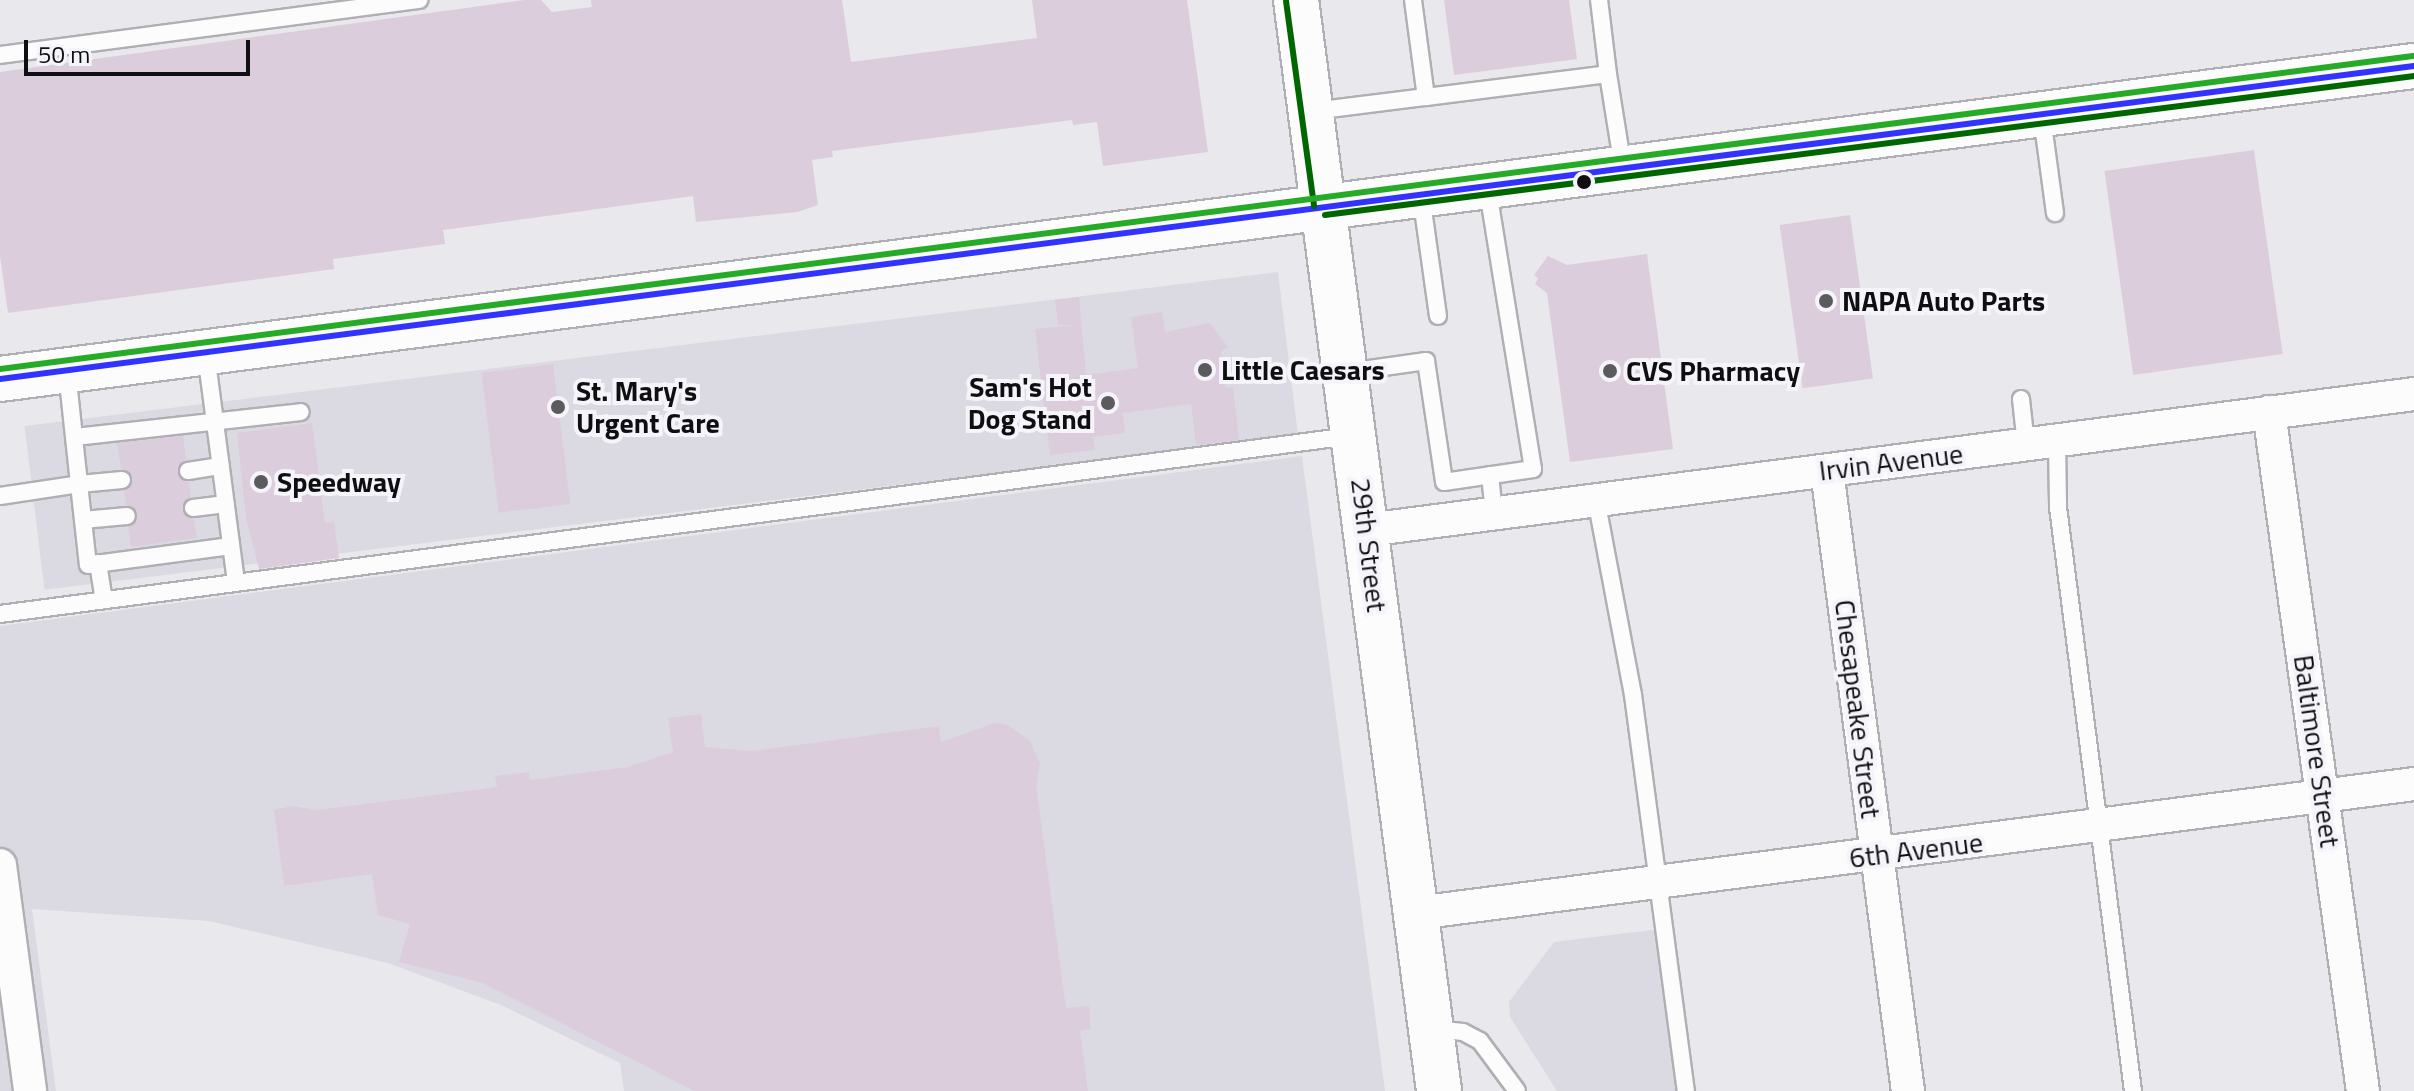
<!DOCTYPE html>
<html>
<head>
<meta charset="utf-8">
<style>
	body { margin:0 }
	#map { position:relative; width:2414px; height:1091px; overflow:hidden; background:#e8e8ed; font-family:"Titillium Web",sans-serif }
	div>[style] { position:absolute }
	.built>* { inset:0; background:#dbdae3; transform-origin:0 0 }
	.building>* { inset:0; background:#dccddc; transform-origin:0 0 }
	.roads { filter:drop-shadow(2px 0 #b0afb3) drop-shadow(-2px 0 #b0afb3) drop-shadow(0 2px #b0afb3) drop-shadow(0 -2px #b0afb3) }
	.lane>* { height:16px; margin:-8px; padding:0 8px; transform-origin:8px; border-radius:8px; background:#fcfcfc }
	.street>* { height:32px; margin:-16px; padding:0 16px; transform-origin:16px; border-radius:16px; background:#fcfcfc }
	.secondary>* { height:44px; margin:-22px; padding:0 22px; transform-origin:22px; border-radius:22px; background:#fcfcfc }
	.primary>* { height:44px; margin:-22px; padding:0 22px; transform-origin:22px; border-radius:22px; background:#fcfcfc }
	.bus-1>* { height:6px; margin:-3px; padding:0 3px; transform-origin:3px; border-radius:3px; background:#33f }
	.bus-2>* { height:6px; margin:-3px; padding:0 3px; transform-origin:3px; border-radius:3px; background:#060 }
	.bus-3>* { height:6px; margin:-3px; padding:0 3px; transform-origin:3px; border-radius:3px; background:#26ab27 }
	.dots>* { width:22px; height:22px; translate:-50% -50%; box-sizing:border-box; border:4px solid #f5f4fb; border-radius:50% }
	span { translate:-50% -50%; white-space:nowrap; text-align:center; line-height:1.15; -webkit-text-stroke:8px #f5f4fb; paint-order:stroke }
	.poi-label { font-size:28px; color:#0f0f11; font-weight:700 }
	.left { translate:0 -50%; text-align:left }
	.right { translate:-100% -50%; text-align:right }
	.street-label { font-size:28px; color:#0f0f11 }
	.scale { position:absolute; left:24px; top:40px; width:226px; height:36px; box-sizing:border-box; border:4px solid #0f0f11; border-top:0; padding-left:10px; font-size:24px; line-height:28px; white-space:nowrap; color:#0f0f11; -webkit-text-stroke:6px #f5f4fb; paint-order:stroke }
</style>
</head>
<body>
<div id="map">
	<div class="built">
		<i style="left:1278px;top:272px;width:165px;height:1263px;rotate:83deg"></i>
		<i style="clip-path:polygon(1302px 456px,1385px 1091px,624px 1091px,620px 1063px,501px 1005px,388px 963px,209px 921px,32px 909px,56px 1091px,0 1091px,0 626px)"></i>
		<i style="clip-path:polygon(1660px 929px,1681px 1091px,1557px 1091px,1510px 1017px,1509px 1002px,1554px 942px)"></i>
	</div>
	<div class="building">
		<i style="clip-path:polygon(524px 0,541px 0,552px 12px,592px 7px,591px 0,842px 0,851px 62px,1037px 38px,1032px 0,1187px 0,1208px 152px,1103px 166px,1097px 122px,1073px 125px,1072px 120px,832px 151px,833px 157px,812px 160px,818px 205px,797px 212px,696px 222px,693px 196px,443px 230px,445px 244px,333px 259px,334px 269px,8px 313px,0 256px,0 72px)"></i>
		<i style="clip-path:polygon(1444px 0,1569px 0,1577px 59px,1454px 75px)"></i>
		<i style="left:2254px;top:150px;width:206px;height:151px;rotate:82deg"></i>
		<i style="left:1850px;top:215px;width:165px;height:71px;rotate:82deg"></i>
		<i style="clip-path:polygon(1647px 254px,1673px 449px,1570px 462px,1547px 293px,1535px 284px,1538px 278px,1534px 275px,1548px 256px,1567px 265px)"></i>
		<i style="clip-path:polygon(1079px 297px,1086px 375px,1138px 368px,1131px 317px,1162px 312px,1165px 332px,1210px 323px,1228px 347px,1221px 352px,1226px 388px,1233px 387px,1239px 440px,1196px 445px,1191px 404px,1123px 413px,1125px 433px,1093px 437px,1095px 450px,1050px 455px,1035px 329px,1075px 325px,1058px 325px,1055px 300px)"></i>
		<i style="left:553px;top:364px;width:141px;height:72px;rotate:83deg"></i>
		<i style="clip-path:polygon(312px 423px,325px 523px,334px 522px,339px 558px,259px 569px,246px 518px,237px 433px)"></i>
		<i style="clip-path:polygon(183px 436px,186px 460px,177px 472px,189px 482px,191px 497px,182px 510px,194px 519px,197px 538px,131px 547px,128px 527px,138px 514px,126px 505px,124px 491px,133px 478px,121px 469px,117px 443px)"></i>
		<i style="clip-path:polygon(701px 714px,705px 747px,752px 751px,939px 726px,941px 742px,995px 723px,1008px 725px,1030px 741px,1040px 764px,1036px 785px,1066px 1008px,1089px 1006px,1091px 1029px,1080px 1031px,1088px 1091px,694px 1091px,483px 983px,399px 962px,410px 924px,378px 915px,372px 874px,284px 886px,274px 810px,292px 806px,318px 810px,497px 787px,495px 776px,529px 772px,530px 780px,628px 767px,673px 752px,668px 718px)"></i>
	</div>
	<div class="roads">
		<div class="lane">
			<i style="left:1413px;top:0;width:98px;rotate:82.4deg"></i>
			<i style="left:1426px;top:97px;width:183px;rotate:-7.2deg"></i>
			<i style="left:1608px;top:74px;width:75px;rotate:-96.9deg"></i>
			<i style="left:0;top:55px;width:423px;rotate:-7.5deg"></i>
			<i style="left:1608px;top:74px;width:95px;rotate:80.9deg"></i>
			<i style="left:1313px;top:111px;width:114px;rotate:-7.1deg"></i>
			<i style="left:2042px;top:117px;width:97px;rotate:82.3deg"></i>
			<i style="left:1421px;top:195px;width:122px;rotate:82deg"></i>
			<i style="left:206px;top:354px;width:229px;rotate:82.5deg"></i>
			<i style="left:1348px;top:372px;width:79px;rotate:-8deg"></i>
			<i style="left:1426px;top:361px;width:122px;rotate:81.5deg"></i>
			<i style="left:1444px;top:482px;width:90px;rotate:-8.3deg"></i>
			<i style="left:1533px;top:469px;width:287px;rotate:-99.2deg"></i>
			<i style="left:2021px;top:399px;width:46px;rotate:83.8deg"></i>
			<i style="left:75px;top:437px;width:227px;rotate:-6.3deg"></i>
			<i style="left:2057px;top:441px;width:66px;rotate:89.1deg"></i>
			<i style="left:2058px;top:507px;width:589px;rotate:82.68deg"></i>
			<i style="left:188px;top:471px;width:33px;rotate:-9deg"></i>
			<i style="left:1490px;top:475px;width:38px;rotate:84deg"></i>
			<i style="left:122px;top:480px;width:43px;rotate:174.7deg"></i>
			<i style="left:79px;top:484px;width:81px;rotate:83.7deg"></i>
			<i style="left:88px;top:565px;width:144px;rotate:-7.6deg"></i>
			<i style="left:0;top:496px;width:80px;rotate:-8.6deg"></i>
			<i style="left:79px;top:484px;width:114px;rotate:-96.1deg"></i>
			<i style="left:1596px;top:499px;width:199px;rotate:79.3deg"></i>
			<i style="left:1633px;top:695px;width:400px;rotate:82.4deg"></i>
			<i style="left:193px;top:508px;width:33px;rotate:-7deg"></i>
			<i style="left:83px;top:520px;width:44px;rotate:-5.2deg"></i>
			<i style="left:98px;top:563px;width:36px;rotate:81deg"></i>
			<i style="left:0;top:614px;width:1362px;rotate:-7.51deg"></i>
			<i style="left:1434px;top:1029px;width:29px;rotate:6deg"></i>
			<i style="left:1463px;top:1032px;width:19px;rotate:28deg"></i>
			<i style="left:1480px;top:1041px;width:62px;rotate:53.5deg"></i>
		</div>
		<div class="street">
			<i style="left:2269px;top:412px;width:685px;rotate:82.12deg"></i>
			<i style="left:1827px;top:471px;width:625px;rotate:82.56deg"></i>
			<i style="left:1367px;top:530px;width:1056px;rotate:-7.4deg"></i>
			<i style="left:0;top:865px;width:228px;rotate:82.4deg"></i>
			<i style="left:1417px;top:913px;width:1005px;rotate:-7.37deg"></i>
		</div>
		<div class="secondary">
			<i style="left:1296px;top:0;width:1100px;rotate:82.53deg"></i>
		</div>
		<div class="primary">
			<i style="left:0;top:379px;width:2434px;rotate:-7.39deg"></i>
		</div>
	</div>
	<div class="bus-1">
		<i style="left:0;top:379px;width:2434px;rotate:-7.39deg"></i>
	</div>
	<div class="bus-2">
		<i style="left:1286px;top:1px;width:207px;rotate:82.2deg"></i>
		<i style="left:1325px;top:215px;width:1098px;rotate:-7.27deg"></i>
	</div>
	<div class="bus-3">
		<i style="left:0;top:369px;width:2433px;rotate:-7.39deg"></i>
	</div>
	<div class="dots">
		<i style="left:1584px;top:182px;background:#0f0f11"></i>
		<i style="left:1826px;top:301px;background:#5b5b5e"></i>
		<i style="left:1205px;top:370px;background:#5b5b5e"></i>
		<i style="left:1610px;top:371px;background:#5b5b5e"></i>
		<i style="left:1108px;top:403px;background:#5b5b5e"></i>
		<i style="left:558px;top:407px;background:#5b5b5e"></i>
		<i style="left:261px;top:482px;background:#5b5b5e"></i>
	</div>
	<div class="poi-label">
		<span class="left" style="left:1842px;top:301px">NAPA Auto Parts</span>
		<span class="left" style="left:1221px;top:370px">Little Caesars</span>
		<span class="left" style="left:1626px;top:371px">CVS Pharmacy</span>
		<span class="right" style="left:1092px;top:403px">Sam's Hot<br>Dog Stand</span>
		<span class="left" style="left:576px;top:407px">St. Mary's<br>Urgent Care</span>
		<span class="left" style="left:277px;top:482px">Speedway</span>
	</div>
	<div class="street-label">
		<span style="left:1891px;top:462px;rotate:-7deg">Irvin Avenue</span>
		<span style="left:1369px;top:545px;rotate:83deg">29th Street</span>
		<span style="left:1858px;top:709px;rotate:83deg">Chesapeake Street</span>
		<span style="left:2317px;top:751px;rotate:82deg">Baltimore Street</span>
		<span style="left:1916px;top:850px;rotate:-7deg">6th Avenue</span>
	</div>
	<div class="scale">50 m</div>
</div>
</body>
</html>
